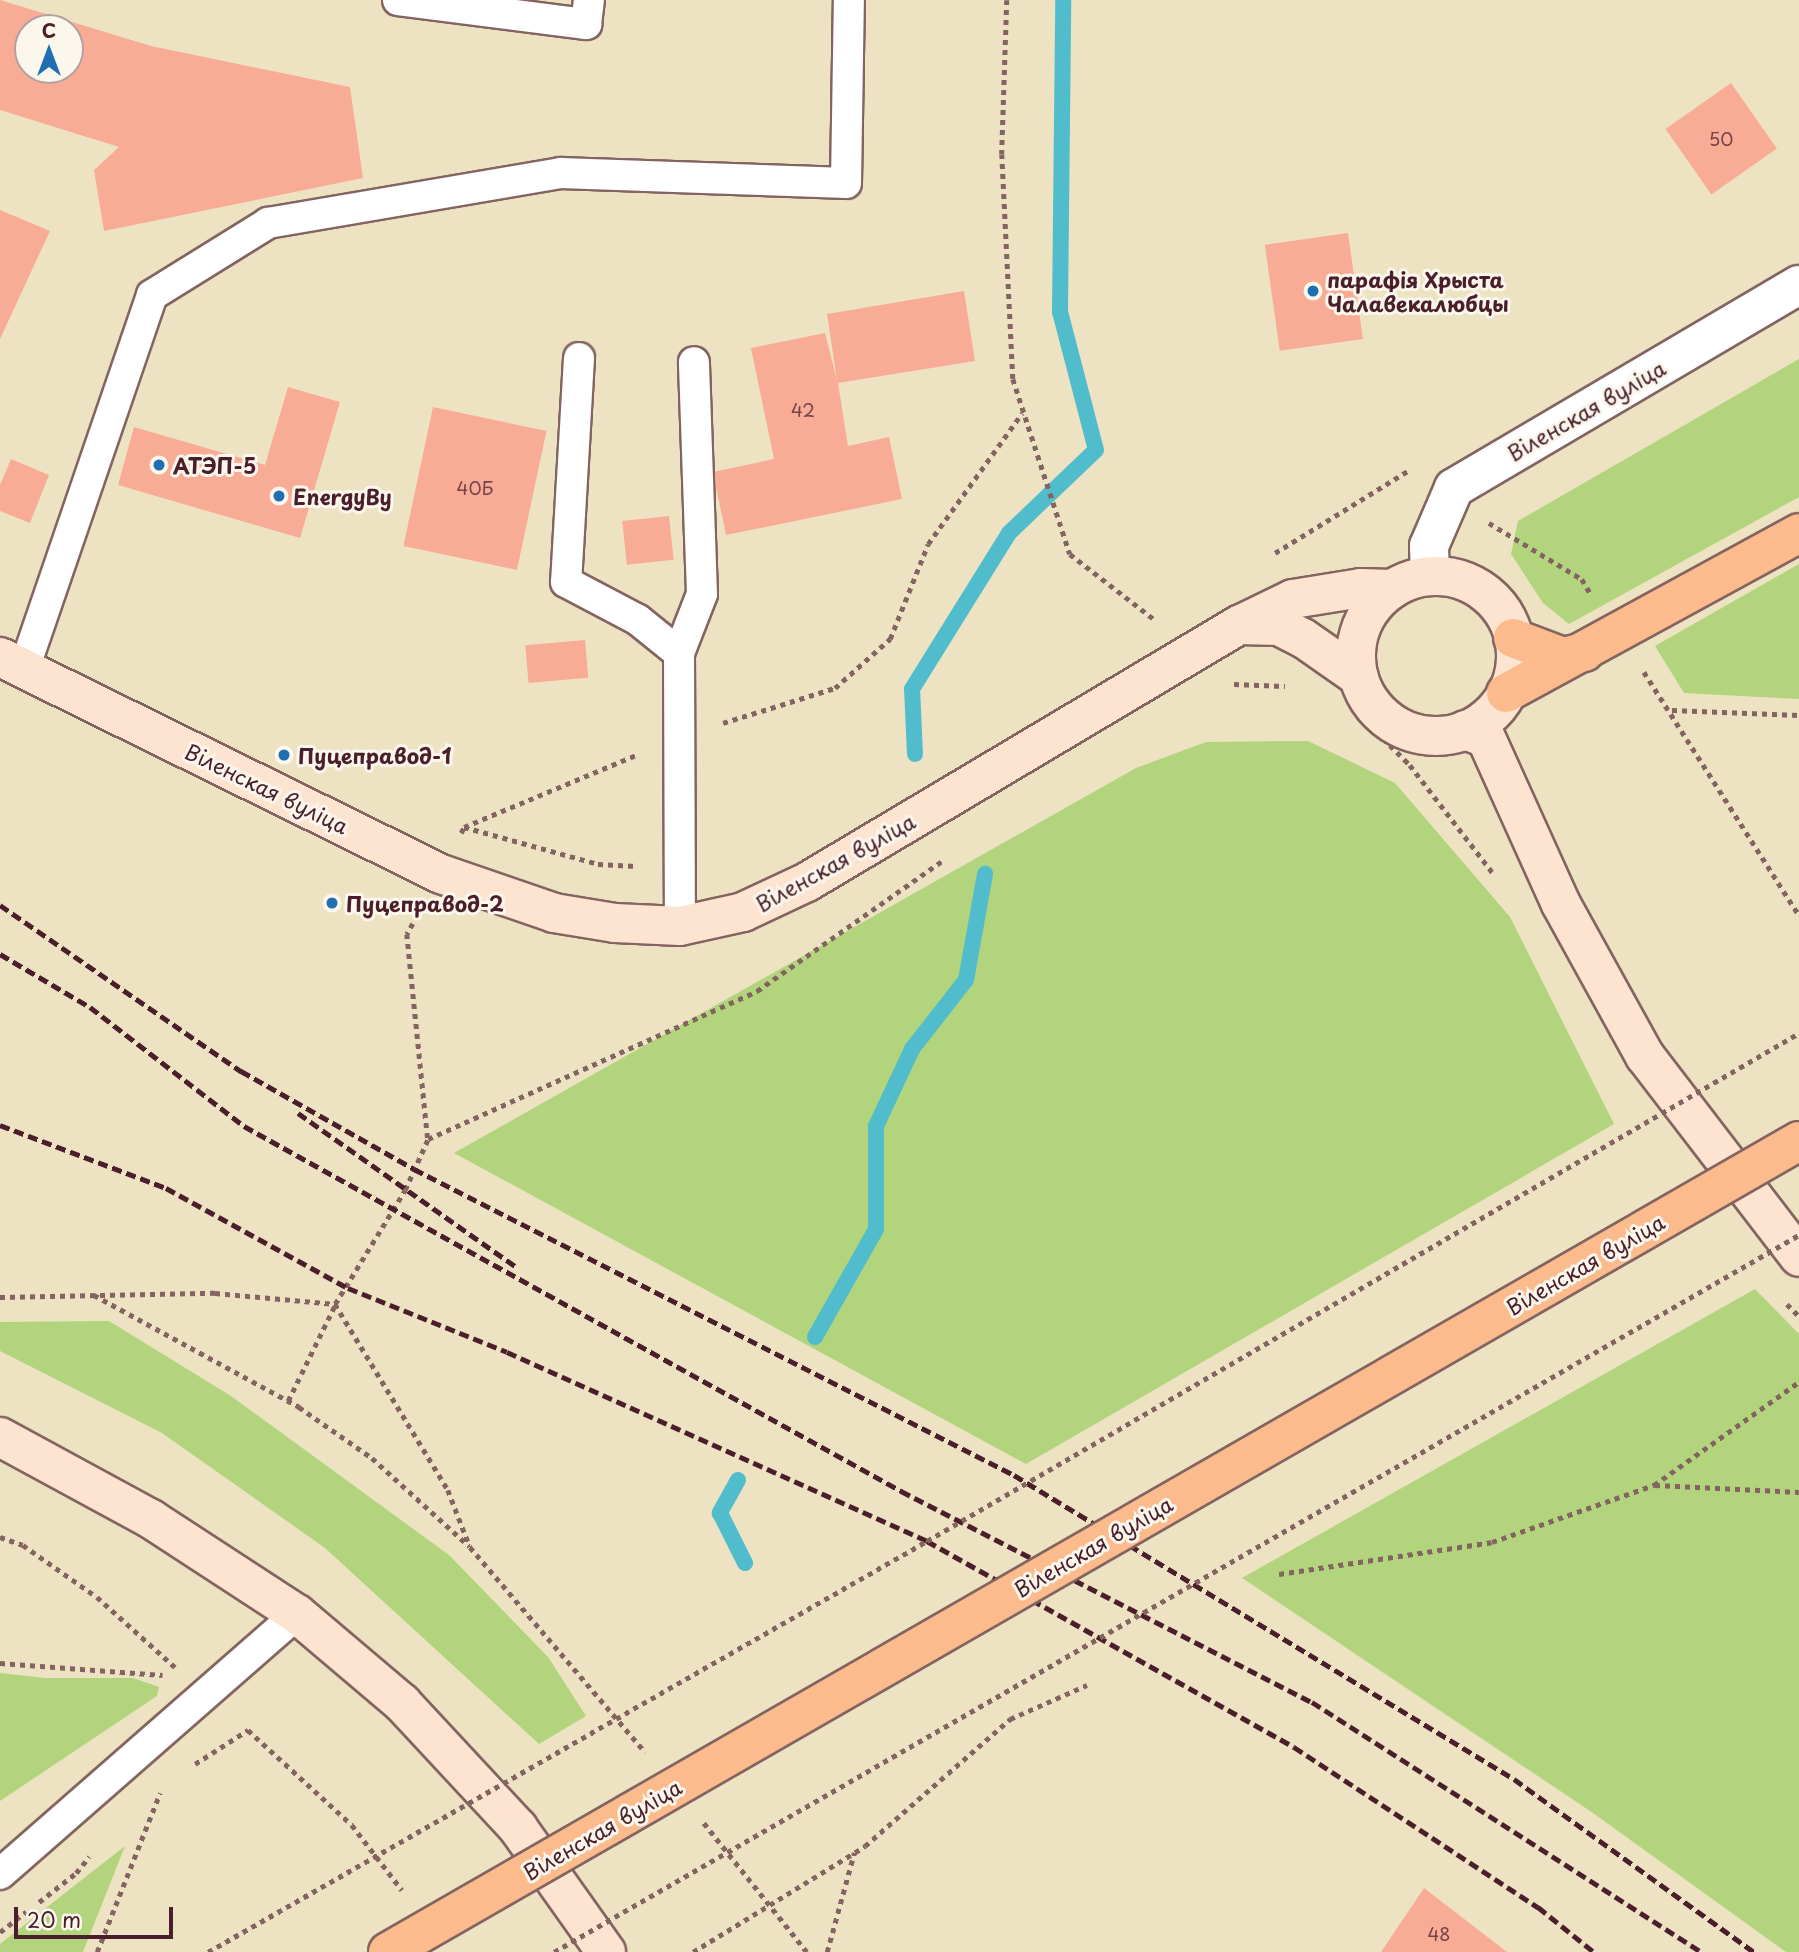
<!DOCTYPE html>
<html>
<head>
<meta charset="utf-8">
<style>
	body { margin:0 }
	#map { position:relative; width:1799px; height:1952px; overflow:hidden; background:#ede3c2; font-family:"Playpen Sans",sans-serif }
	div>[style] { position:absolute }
	.green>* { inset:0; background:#b1d47d }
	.stream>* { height:16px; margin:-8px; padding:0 8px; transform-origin:8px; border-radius:8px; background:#51bdcc }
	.building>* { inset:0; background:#f8ac95; transform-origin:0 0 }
	.path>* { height:4.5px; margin-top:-2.25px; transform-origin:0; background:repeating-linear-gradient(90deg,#836460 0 5px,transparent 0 10px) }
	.roads { filter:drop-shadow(2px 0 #836460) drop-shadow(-2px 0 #836460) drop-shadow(0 2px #836460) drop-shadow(0 -2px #836460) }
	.lane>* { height:30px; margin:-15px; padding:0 15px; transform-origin:15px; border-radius:15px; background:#fff }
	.street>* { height:38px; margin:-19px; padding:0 19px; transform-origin:19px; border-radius:19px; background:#fff }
	.secondary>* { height:38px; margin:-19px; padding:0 19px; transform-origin:19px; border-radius:19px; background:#fde4d1 }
	.secondary>.ring { margin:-19px; padding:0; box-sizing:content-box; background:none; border:38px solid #fde4d1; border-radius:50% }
	.primary>* { height:38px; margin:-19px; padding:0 19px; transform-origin:19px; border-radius:19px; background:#fbbb8c }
	.rail>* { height:5px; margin-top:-2.5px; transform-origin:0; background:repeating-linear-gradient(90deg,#4a1f2b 0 10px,transparent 0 15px) }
	.path-bridge>* { height:4.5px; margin-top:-2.25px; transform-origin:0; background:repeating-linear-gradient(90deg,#836460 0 5px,transparent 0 10px) }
	.bridges { filter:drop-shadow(2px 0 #836460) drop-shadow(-2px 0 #836460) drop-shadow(0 2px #836460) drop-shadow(0 -2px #836460) }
	.primary-bridge>* { height:38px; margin:-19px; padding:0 19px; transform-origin:19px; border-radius:19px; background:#fbbb8c }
	.dots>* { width:19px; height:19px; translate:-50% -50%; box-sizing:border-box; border:4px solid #fbf7ec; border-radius:50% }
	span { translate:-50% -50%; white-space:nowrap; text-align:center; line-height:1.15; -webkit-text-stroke:6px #fbf7ec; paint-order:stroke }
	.number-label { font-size:18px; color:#764246 }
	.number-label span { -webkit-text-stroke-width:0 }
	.poi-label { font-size:21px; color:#4a1f2b; font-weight:700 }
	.left { translate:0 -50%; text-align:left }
	.street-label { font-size:21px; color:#4a1f2b }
	.north { position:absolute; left:14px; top:14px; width:70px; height:70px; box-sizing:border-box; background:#fbf7ec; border:2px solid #b4a19f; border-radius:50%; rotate:0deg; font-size:19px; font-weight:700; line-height:28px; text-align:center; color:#4a1f2b }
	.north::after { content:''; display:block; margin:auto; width:24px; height:32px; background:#1f6fb2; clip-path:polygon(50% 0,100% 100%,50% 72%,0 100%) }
	.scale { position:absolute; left:14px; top:1907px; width:159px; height:32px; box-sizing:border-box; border:4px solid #4a1f2b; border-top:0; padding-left:9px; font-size:21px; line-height:24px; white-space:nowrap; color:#4a1f2b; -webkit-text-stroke:5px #fbf7ec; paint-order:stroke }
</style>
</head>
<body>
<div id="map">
	<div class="green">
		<i style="clip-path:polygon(1799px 359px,1799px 497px,1569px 624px,1543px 603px,1511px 554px,1518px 521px)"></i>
		<i style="clip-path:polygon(1799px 564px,1799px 699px,1684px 693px,1655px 646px)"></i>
		<i style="clip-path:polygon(1308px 741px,1395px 783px,1510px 917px,1614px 1124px,1026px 1464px,454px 1153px,1136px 768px,1206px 742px)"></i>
		<i style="clip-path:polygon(1755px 1289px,1799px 1334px,1799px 1952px,1786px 1952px,1593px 1813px,1242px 1578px)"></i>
		<i style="clip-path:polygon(109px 1321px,231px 1396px,449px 1555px,548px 1657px,586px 1716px,539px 1744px,325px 1548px,162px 1433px,0 1351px,0 1322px)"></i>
		<i style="clip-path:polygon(0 1673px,45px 1678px,133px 1678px,159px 1687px,157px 1696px,0 1801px)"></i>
		<i style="clip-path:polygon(125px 1846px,83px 1952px,0 1952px,0 1944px)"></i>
	</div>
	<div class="stream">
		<i style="left:915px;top:754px;width:65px;rotate:-92.6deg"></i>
		<i style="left:912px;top:689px;width:184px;rotate:-58.1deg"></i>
		<i style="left:1009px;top:533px;width:120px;rotate:-43.7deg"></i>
		<i style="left:1096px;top:450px;width:143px;rotate:-104.6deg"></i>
		<i style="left:1060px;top:312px;width:312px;rotate:-89.4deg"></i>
		<i style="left:815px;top:1337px;width:124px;rotate:-60.5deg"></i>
		<i style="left:876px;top:1229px;width:103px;rotate:-90deg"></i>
		<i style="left:876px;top:1126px;width:85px;rotate:-64.9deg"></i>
		<i style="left:912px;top:1049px;width:88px;rotate:-52deg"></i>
		<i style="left:966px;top:980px;width:108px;rotate:-79.8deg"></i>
		<i style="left:738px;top:1480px;width:38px;rotate:119deg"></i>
		<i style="left:720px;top:1513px;width:56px;rotate:63.4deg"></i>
	</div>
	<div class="building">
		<i style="clip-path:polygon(evenodd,0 0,151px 46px,350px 87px,363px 178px,104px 231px,94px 170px,119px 147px,0 110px,0 0,28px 28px,70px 28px,70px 70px,28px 70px,28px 28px)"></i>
		<i style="left:1731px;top:83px;width:80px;height:80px;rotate:55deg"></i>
		<i style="clip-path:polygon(0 210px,50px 231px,0 339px)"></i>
		<i style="left:1348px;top:233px;width:107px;height:84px;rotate:82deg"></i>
		<i style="clip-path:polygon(964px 291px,975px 361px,838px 383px,848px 446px,889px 437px,902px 499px,726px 535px,713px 472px,774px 459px,751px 348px,825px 333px,837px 380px,827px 314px)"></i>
		<i style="clip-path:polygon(288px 387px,340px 402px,300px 538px,118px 485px,134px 427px,265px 465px)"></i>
		<i style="left:433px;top:407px;width:116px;height:142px;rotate:12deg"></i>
		<i style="clip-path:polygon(11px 459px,49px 475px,30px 523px,0 511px,0 485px)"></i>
		<i style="left:669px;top:516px;width:44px;height:47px;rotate:84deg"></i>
		<i style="left:585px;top:640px;width:38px;height:60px;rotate:85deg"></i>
		<i style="clip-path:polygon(1424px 1888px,1507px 1952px,1381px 1952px)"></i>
	</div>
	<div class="path">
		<i style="left:1007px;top:0;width:154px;rotate:91.9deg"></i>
		<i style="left:1002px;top:154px;width:225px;rotate:87.2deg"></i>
		<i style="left:1013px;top:379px;width:184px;rotate:72deg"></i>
		<i style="left:1070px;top:554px;width:108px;rotate:37.8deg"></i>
		<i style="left:1489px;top:523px;width:109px;rotate:31.1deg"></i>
		<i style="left:1582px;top:579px;width:16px;rotate:60deg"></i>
		<i style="left:1275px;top:553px;width:156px;rotate:-31.7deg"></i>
		<i style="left:1644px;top:672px;width:288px;rotate:57.5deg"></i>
		<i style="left:1234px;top:684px;width:51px;rotate:2.2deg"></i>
		<i style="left:1672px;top:710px;width:127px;rotate:2.3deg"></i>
		<i style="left:723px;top:723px;width:117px;rotate:-17.4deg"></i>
		<i style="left:835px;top:688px;width:74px;rotate:-41.7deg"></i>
		<i style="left:890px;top:639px;width:102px;rotate:-68.2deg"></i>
		<i style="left:928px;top:544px;width:161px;rotate:-54.3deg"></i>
		<i style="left:1369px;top:724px;width:58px;rotate:45deg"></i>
		<i style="left:1410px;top:765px;width:136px;rotate:52.5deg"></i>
		<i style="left:464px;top:827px;width:186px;rotate:-22.7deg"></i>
		<i style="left:461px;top:833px;width:7px;rotate:-63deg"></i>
		<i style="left:464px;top:827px;width:139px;rotate:15.4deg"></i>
		<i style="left:598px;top:864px;width:38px;rotate:3deg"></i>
		<i style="left:418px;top:915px;width:22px;rotate:120deg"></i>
		<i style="left:407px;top:934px;width:206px;rotate:84.2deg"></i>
		<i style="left:94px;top:1295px;width:234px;rotate:28.6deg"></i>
		<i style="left:299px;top:1407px;width:89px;rotate:34.9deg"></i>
		<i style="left:372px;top:1458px;width:131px;rotate:42.2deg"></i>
		<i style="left:0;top:1297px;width:215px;rotate:-1.1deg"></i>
		<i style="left:215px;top:1293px;width:121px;rotate:5.2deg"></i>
		<i style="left:335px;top:1304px;width:134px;rotate:-58.4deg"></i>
		<i style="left:405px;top:1190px;width:56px;rotate:-65.7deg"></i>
		<i style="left:428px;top:1139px;width:361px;rotate:-24.2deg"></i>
		<i style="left:757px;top:991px;width:226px;rotate:-35.1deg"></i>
		<i style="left:335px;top:1304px;width:218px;rotate:58.7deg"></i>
		<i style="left:448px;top:1490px;width:61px;rotate:68.9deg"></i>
		<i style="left:470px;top:1547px;width:270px;rotate:49.5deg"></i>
		<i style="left:1787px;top:1304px;width:17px;rotate:45deg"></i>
		<i style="left:288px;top:1401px;width:107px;rotate:-63.9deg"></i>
		<i style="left:1655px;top:1485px;width:144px;rotate:2.8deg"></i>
		<i style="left:0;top:1537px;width:24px;rotate:19deg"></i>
		<i style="left:23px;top:1545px;width:90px;rotate:35.1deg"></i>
		<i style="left:97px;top:1597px;width:105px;rotate:41.9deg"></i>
		<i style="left:1279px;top:1574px;width:215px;rotate:-8.5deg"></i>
		<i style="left:1492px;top:1542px;width:172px;rotate:-19.4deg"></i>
		<i style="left:1654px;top:1485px;width:178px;rotate:-35.4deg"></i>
		<i style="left:0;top:1663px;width:163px;rotate:4.2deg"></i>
		<i style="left:195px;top:1764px;width:63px;rotate:-32.7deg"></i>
		<i style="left:248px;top:1730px;width:141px;rotate:42.4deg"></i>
		<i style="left:352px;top:1825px;width:82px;rotate:52.4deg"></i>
		<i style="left:704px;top:1823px;width:165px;rotate:51.4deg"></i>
		<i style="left:39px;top:1902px;width:47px;rotate:-38.1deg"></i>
		<i style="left:76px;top:1873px;width:21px;rotate:-51deg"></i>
		<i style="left:0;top:1932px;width:33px;rotate:-38deg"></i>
		<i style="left:97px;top:1952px;width:171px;rotate:-68.4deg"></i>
		<i style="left:693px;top:1952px;width:202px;rotate:-31.6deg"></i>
		<i style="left:865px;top:1846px;width:193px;rotate:-41.2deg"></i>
		<i style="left:1010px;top:1719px;width:84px;rotate:-23.8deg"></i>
		<i style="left:827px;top:1952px;width:103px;rotate:-74.7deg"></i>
	</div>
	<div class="roads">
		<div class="lane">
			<i style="left:398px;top:0;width:190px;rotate:7.3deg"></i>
			<i style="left:586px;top:24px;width:24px;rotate:-83deg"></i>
			<i style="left:579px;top:358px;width:224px;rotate:93.3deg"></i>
			<i style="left:566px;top:582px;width:81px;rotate:27.8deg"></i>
			<i style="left:638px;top:620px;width:53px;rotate:38.8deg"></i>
			<i style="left:679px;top:653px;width:273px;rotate:89.8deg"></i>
			<i style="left:679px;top:653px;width:63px;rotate:-68.7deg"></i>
			<i style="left:702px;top:594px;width:232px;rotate:-92deg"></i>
			<i style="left:24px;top:669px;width:395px;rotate:-71.1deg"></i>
			<i style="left:152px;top:295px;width:137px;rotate:-31.8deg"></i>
			<i style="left:268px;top:223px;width:297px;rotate:-9.7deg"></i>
			<i style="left:561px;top:173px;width:285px;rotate:2deg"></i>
			<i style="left:846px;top:183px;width:183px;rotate:-89.1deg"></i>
			<i style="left:0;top:1874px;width:395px;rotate:-41.2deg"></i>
		</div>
		<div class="street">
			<i style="left:1430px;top:576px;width:30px;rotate:-92deg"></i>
			<i style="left:1429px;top:546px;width:63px;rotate:-66.7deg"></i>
			<i style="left:1454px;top:488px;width:400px;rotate:-30.5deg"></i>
		</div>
		<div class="secondary">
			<i class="ring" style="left:1356px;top:576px;width:122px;height:122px"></i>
			<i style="left:1239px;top:625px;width:40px;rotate:1.4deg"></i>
			<i style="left:1279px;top:626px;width:27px;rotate:27deg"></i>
			<i style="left:1303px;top:638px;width:68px;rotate:34.9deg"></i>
			<i style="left:0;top:657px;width:491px;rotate:26.2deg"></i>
			<i style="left:441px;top:874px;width:120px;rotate:19deg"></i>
			<i style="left:554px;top:913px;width:62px;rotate:9.3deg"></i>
			<i style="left:615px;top:923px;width:65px;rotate:2.6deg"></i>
			<i style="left:680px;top:926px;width:65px;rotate:-12.5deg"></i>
			<i style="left:743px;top:912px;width:71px;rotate:-25.1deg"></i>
			<i style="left:807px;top:882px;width:503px;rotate:-30.75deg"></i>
			<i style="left:1239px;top:625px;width:60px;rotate:-25.7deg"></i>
			<i style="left:1293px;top:599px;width:69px;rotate:-9.2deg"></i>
			<i style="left:1361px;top:588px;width:31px;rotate:2deg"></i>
			<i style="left:1465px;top:730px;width:22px;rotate:21deg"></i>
			<i style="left:1486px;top:738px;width:182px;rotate:65.7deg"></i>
			<i style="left:1561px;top:904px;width:174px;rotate:61.1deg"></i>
			<i style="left:1645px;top:1056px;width:253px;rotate:52.5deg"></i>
			<i style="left:0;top:1437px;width:172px;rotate:28.5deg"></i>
			<i style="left:151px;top:1519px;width:174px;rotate:33.1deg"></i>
			<i style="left:297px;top:1614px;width:138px;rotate:40.3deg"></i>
			<i style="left:402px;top:1703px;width:171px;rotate:47.1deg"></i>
			<i style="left:518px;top:1828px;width:152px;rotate:54.6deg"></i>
		</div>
		<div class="primary">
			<i style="left:1513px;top:638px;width:53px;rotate:20.8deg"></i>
			<i style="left:1563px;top:657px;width:22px;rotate:-13deg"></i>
			<i style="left:1506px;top:693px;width:334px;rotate:-28.6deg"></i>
		</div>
	</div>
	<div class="rail">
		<i style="left:0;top:905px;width:293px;rotate:34.6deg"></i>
		<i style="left:241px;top:1071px;width:199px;rotate:29.5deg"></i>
		<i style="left:414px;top:1169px;width:674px;rotate:27.02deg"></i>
		<i style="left:1014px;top:1475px;width:585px;rotate:31.3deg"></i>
		<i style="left:1514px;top:1779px;width:296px;rotate:35.8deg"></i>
		<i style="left:0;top:954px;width:104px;rotate:30.5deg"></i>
		<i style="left:90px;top:1007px;width:195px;rotate:37.7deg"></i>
		<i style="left:244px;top:1126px;width:752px;rotate:29.05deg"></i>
		<i style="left:901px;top:1491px;width:462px;rotate:27.2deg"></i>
		<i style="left:1312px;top:1702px;width:462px;rotate:32.7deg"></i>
		<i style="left:298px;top:1113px;width:266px;rotate:35.2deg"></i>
		<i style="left:0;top:1125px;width:178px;rotate:20.8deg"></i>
		<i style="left:166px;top:1188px;width:208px;rotate:28.8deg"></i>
		<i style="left:348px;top:1288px;width:171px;rotate:21.9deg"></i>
		<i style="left:507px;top:1352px;width:461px;rotate:24.2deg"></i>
		<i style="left:927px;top:1541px;width:421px;rotate:29.3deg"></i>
		<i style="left:1294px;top:1747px;width:292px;rotate:33.3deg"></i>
		<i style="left:1538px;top:1907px;width:72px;rotate:38.8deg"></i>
	</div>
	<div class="path-bridge">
		<i style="left:208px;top:1952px;width:828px;rotate:-29.75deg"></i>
		<i style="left:927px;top:1541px;width:1009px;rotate:-30.22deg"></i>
		<i style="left:554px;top:1952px;width:1437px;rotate:-29.94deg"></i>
	</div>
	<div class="bridges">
		<div class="primary-bridge">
			<i style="left:388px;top:1952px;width:1627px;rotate:-29.89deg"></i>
		</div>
	</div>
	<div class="dots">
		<i style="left:1313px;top:291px;background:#1f6fb2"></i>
		<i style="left:159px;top:465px;background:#1f6fb2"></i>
		<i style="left:279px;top:496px;background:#1f6fb2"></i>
		<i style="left:284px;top:755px;background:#1f6fb2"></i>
		<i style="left:332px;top:903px;background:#1f6fb2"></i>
	</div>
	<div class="number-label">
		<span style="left:1721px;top:139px">50</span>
		<span style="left:803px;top:410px">42</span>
		<span style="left:475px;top:488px">40Б</span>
		<span style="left:1439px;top:1934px">48</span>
	</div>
	<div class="poi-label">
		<span class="left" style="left:1327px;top:291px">парафія Хрыста<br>Чалавекалюбцы</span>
		<span class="left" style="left:173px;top:465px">АТЭП-5</span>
		<span class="left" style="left:293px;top:496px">EnergyBy</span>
		<span class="left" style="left:298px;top:755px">Пуцеправод-1</span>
		<span class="left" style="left:346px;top:903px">Пуцеправод-2</span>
	</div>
	<div class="street-label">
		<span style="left:1586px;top:410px;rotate:-30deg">Віленская вуліца</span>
		<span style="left:267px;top:788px;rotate:26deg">Віленская вуліца</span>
		<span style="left:835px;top:862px;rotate:-29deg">Віленская вуліца</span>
		<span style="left:1585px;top:1264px;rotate:-30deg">Віленская вуліца</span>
		<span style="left:1093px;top:1546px;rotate:-30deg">Віленская вуліца</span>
		<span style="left:602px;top:1829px;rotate:-30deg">Віленская вуліца</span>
	</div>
	<div class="north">С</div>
	<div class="scale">20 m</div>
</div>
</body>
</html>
